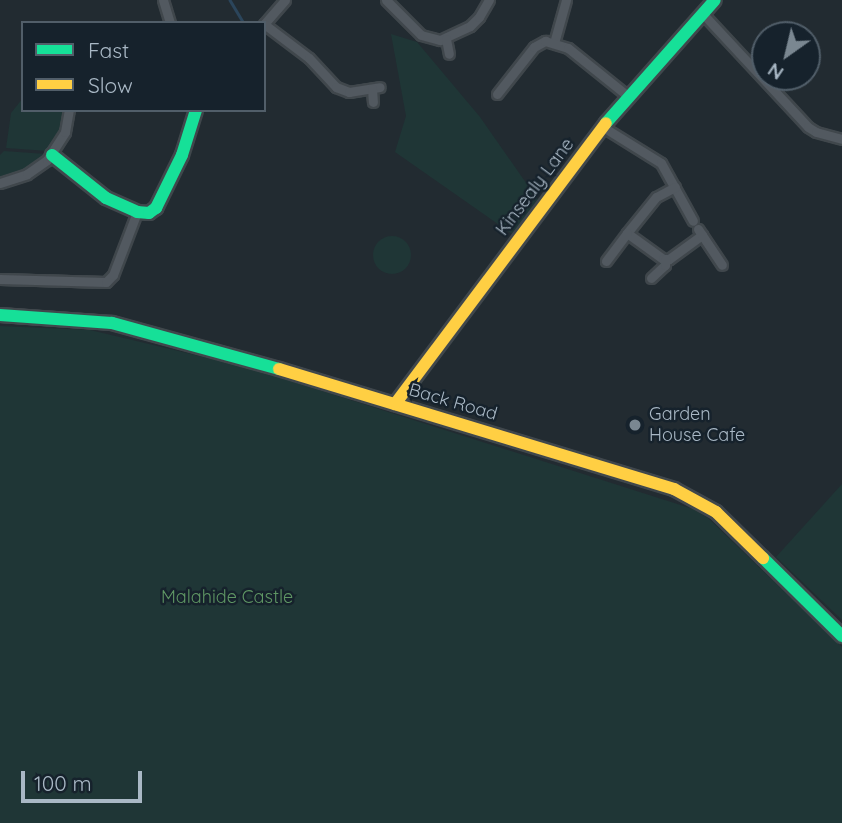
<!DOCTYPE html>
<html>
<head>
<meta charset="utf-8">
<style>
	body { margin:0 }
	#map { position:relative; width:842px; height:823px; overflow:hidden; background:#222b31; font-family:Quicksand,sans-serif }
	div>[style] { position:absolute }
	.green>* { inset:0; background:#1f3636 }
	.round { border-radius:50% }
	.stream>* { height:2.5px; margin:-1.25px; padding:0 1.25px; transform-origin:1.25px; border-radius:1.25px; background:#2b455b }
	.roads { filter:drop-shadow(2px 0 #40474c) drop-shadow(-2px 0 #40474c) drop-shadow(0 2px #40474c) drop-shadow(0 -2px #40474c) }
	.street>* { height:9px; margin:-4.5px; padding:0 4.5px; transform-origin:4.5px; border-radius:4.5px; background:#525960 }
	.fast>* { height:12px; margin:-6px; padding:0 6px; transform-origin:6px; border-radius:6px; background:#16e098 }
	.slow>* { height:12px; margin:-6px; padding:0 6px; transform-origin:6px; border-radius:6px; background:#ffcf43 }
	.dots>* { width:19px; height:19px; translate:-50% -50%; box-sizing:border-box; border:4px solid #16222c; border-radius:50% }
	span { translate:-50% -50%; white-space:nowrap; text-align:center; line-height:1.15; -webkit-text-stroke:5px #16222c; paint-order:stroke }
	.street-label { font-size:18px; color:#a9b8c5 }
	.poi-label { font-size:18px; color:#a9b8c5 }
	.left { translate:0 -50%; text-align:left }
	.park-label { font-size:18px; color:#5f9764 }
	.legend { position:absolute; left:21px; top:21px; width:245px; height:91px; box-sizing:border-box; background:#16222c; border:2px solid #515e69; margin:0; padding:9px 12px; list-style:none; font-size:21px; color:#a9b8c5 }
	.legend li { display:flex; align-items:center; gap:14px; height:35px }
	.legend b { width:35px; border:2px solid #515e69 }
	.north { position:absolute; left:751px; top:21px; width:70px; height:70px; box-sizing:border-box; background:#16222c; border:2px solid #515e69; border-radius:50%; rotate:214deg; font-size:19px; font-weight:700; line-height:28px; text-align:center; color:#a9b8c5 }
	.north::after { content:''; display:block; margin:auto; width:24px; height:32px; background:#7a8791; clip-path:polygon(50% 0,100% 100%,50% 72%,0 100%) }
	.scale { position:absolute; left:21px; top:771px; width:121px; height:32px; box-sizing:border-box; border:4px solid #a9b8c5; border-top:0; padding-left:9px; font-size:21px; line-height:24px; white-space:nowrap; color:#a9b8c5; -webkit-text-stroke:5px #16222c; paint-order:stroke }
</style>
</head>
<body>
<div id="map">
	<div class="green">
		<i style="clip-path:polygon(391px 34px,417px 42px,480px 117px,538px 200px,512px 234px,395px 152px,406px 116px)"></i>
		<i style="clip-path:polygon(23px 98px,23px 110px,64px 110px,61px 127px,48px 151px,6px 148px,11px 113px)"></i>
		<i style="clip-path:polygon(4px 151px,46px 154px,20px 173px,0 179px,0 155px)"></i>
		<i class="round" style="left:373px;top:236px;width:38px;height:38px"></i>
		<i style="clip-path:polygon(0 326px,90px 330px,250px 368px,693px 509px,708px 518px,842px 647px,842px 823px,0 823px)"></i>
		<i style="clip-path:polygon(842px 484px,842px 620px,776px 557px)"></i>
	</div>
	<div class="stream">
		<i style="left:230px;top:0;width:27px;rotate:59deg"></i>
	</div>
	<div class="roads">
		<div class="street">
			<i style="left:163px;top:0;width:24px;rotate:73deg"></i>
			<i style="left:285px;top:0;width:32px;rotate:131deg"></i>
			<i style="left:264px;top:24px;width:56px;rotate:37.1deg"></i>
			<i style="left:309px;top:58px;width:40px;rotate:47deg"></i>
			<i style="left:336px;top:87px;width:14px;rotate:21deg"></i>
			<i style="left:349px;top:92px;width:31px;rotate:-9deg"></i>
			<i style="left:386px;top:0;width:49px;rotate:45deg"></i>
			<i style="left:421px;top:35px;width:20px;rotate:15deg"></i>
			<i style="left:440px;top:40px;width:33px;rotate:-25deg"></i>
			<i style="left:470px;top:26px;width:13px;rotate:-45deg"></i>
			<i style="left:479px;top:17px;width:20px;rotate:-60deg"></i>
			<i style="left:703px;top:14px;width:154px;rotate:47.1deg"></i>
			<i style="left:808px;top:127px;width:9px;rotate:32deg"></i>
			<i style="left:816px;top:132px;width:27px;rotate:15deg"></i>
			<i style="left:446px;top:39px;width:15px;rotate:79deg"></i>
			<i style="left:554px;top:43px;width:45px;rotate:-74.4deg"></i>
			<i style="left:372px;top:89px;width:13px;rotate:86deg"></i>
			<i style="left:497px;top:94px;width:60px;rotate:-51.8deg"></i>
			<i style="left:534px;top:47px;width:13px;rotate:-29deg"></i>
			<i style="left:545px;top:41px;width:24px;rotate:17deg"></i>
			<i style="left:568px;top:48px;width:77px;rotate:38.7deg"></i>
			<i style="left:603px;top:127px;width:68px;rotate:31.8deg"></i>
			<i style="left:661px;top:163px;width:66px;rotate:61.1deg"></i>
			<i style="left:0;top:183px;width:28px;rotate:-18deg"></i>
			<i style="left:27px;top:174px;width:24px;rotate:-35deg"></i>
			<i style="left:47px;top:160px;width:33px;rotate:-57deg"></i>
			<i style="left:65px;top:132px;width:22px;rotate:-80deg"></i>
			<i style="left:675px;top:187px;width:21px;rotate:152deg"></i>
			<i style="left:656px;top:197px;width:46px;rotate:128.9deg"></i>
			<i style="left:627px;top:233px;width:44px;rotate:35.8deg"></i>
			<i style="left:663px;top:259px;width:6px"></i>
			<i style="left:669px;top:259px;width:41px;rotate:-36deg"></i>
			<i style="left:698px;top:229px;width:43px;rotate:56.3deg"></i>
			<i style="left:606px;top:261px;width:35px;rotate:-53deg"></i>
			<i style="left:651px;top:278px;width:19px;rotate:-43deg"></i>
			<i style="left:665px;top:265px;width:6px;rotate:-81deg"></i>
			<i style="left:0;top:279px;width:106px;rotate:1.6deg"></i>
			<i style="left:106px;top:282px;width:10px;rotate:-45deg"></i>
			<i style="left:113px;top:275px;width:67px;rotate:-69.1deg"></i>
		</div>
		<div class="fast">
			<i style="left:606px;top:123px;width:164px;rotate:-48.5deg"></i>
			<i style="left:52px;top:155px;width:69px;rotate:38.5deg"></i>
			<i style="left:106px;top:198px;width:34px;rotate:24deg"></i>
			<i style="left:137px;top:212px;width:12px;rotate:5deg"></i>
			<i style="left:149px;top:213px;width:9px;rotate:-36deg"></i>
			<i style="left:156px;top:208px;width:59px;rotate:-63.9deg"></i>
			<i style="left:182px;top:155px;width:47px;rotate:-72.7deg"></i>
			<i style="left:0;top:315px;width:112px;rotate:4.1deg"></i>
			<i style="left:112px;top:323px;width:173px;rotate:15.4deg"></i>
			<i style="left:763px;top:558px;width:111px;rotate:44.6deg"></i>
		</div>
		<div class="slow">
			<i style="left:279px;top:369px;width:413px;rotate:16.9deg"></i>
			<i style="left:674px;top:489px;width:48px;rotate:28.7deg"></i>
			<i style="left:716px;top:512px;width:66px;rotate:44.4deg"></i>
			<i style="left:395px;top:404px;width:351px;rotate:-53.1deg"></i>
		</div>
	</div>
	<div class="dots">
		<i style="left:635px;top:425px;background:#7a8791"></i>
	</div>
	<div class="street-label">
		<span style="left:535px;top:187px;rotate:-53deg">Kinsealy Lane</span>
		<span style="left:453px;top:402px;rotate:16deg">Back Road</span>
	</div>
	<div class="poi-label">
		<span class="left" style="left:649px;top:425px">Garden<br>House Cafe</span>
	</div>
	<div class="park-label">
		<span style="left:227px;top:597px">Malahide Castle</span>
	</div>
	<ul class="legend">
	<li><b style="height:9px;background:#16e098"></b>Fast</li>
	<li><b style="height:9px;background:#ffcf43"></b>Slow</li>
	</ul>
	<div class="north">N</div>
	<div class="scale">100 m</div>
</div>
</body>
</html>
